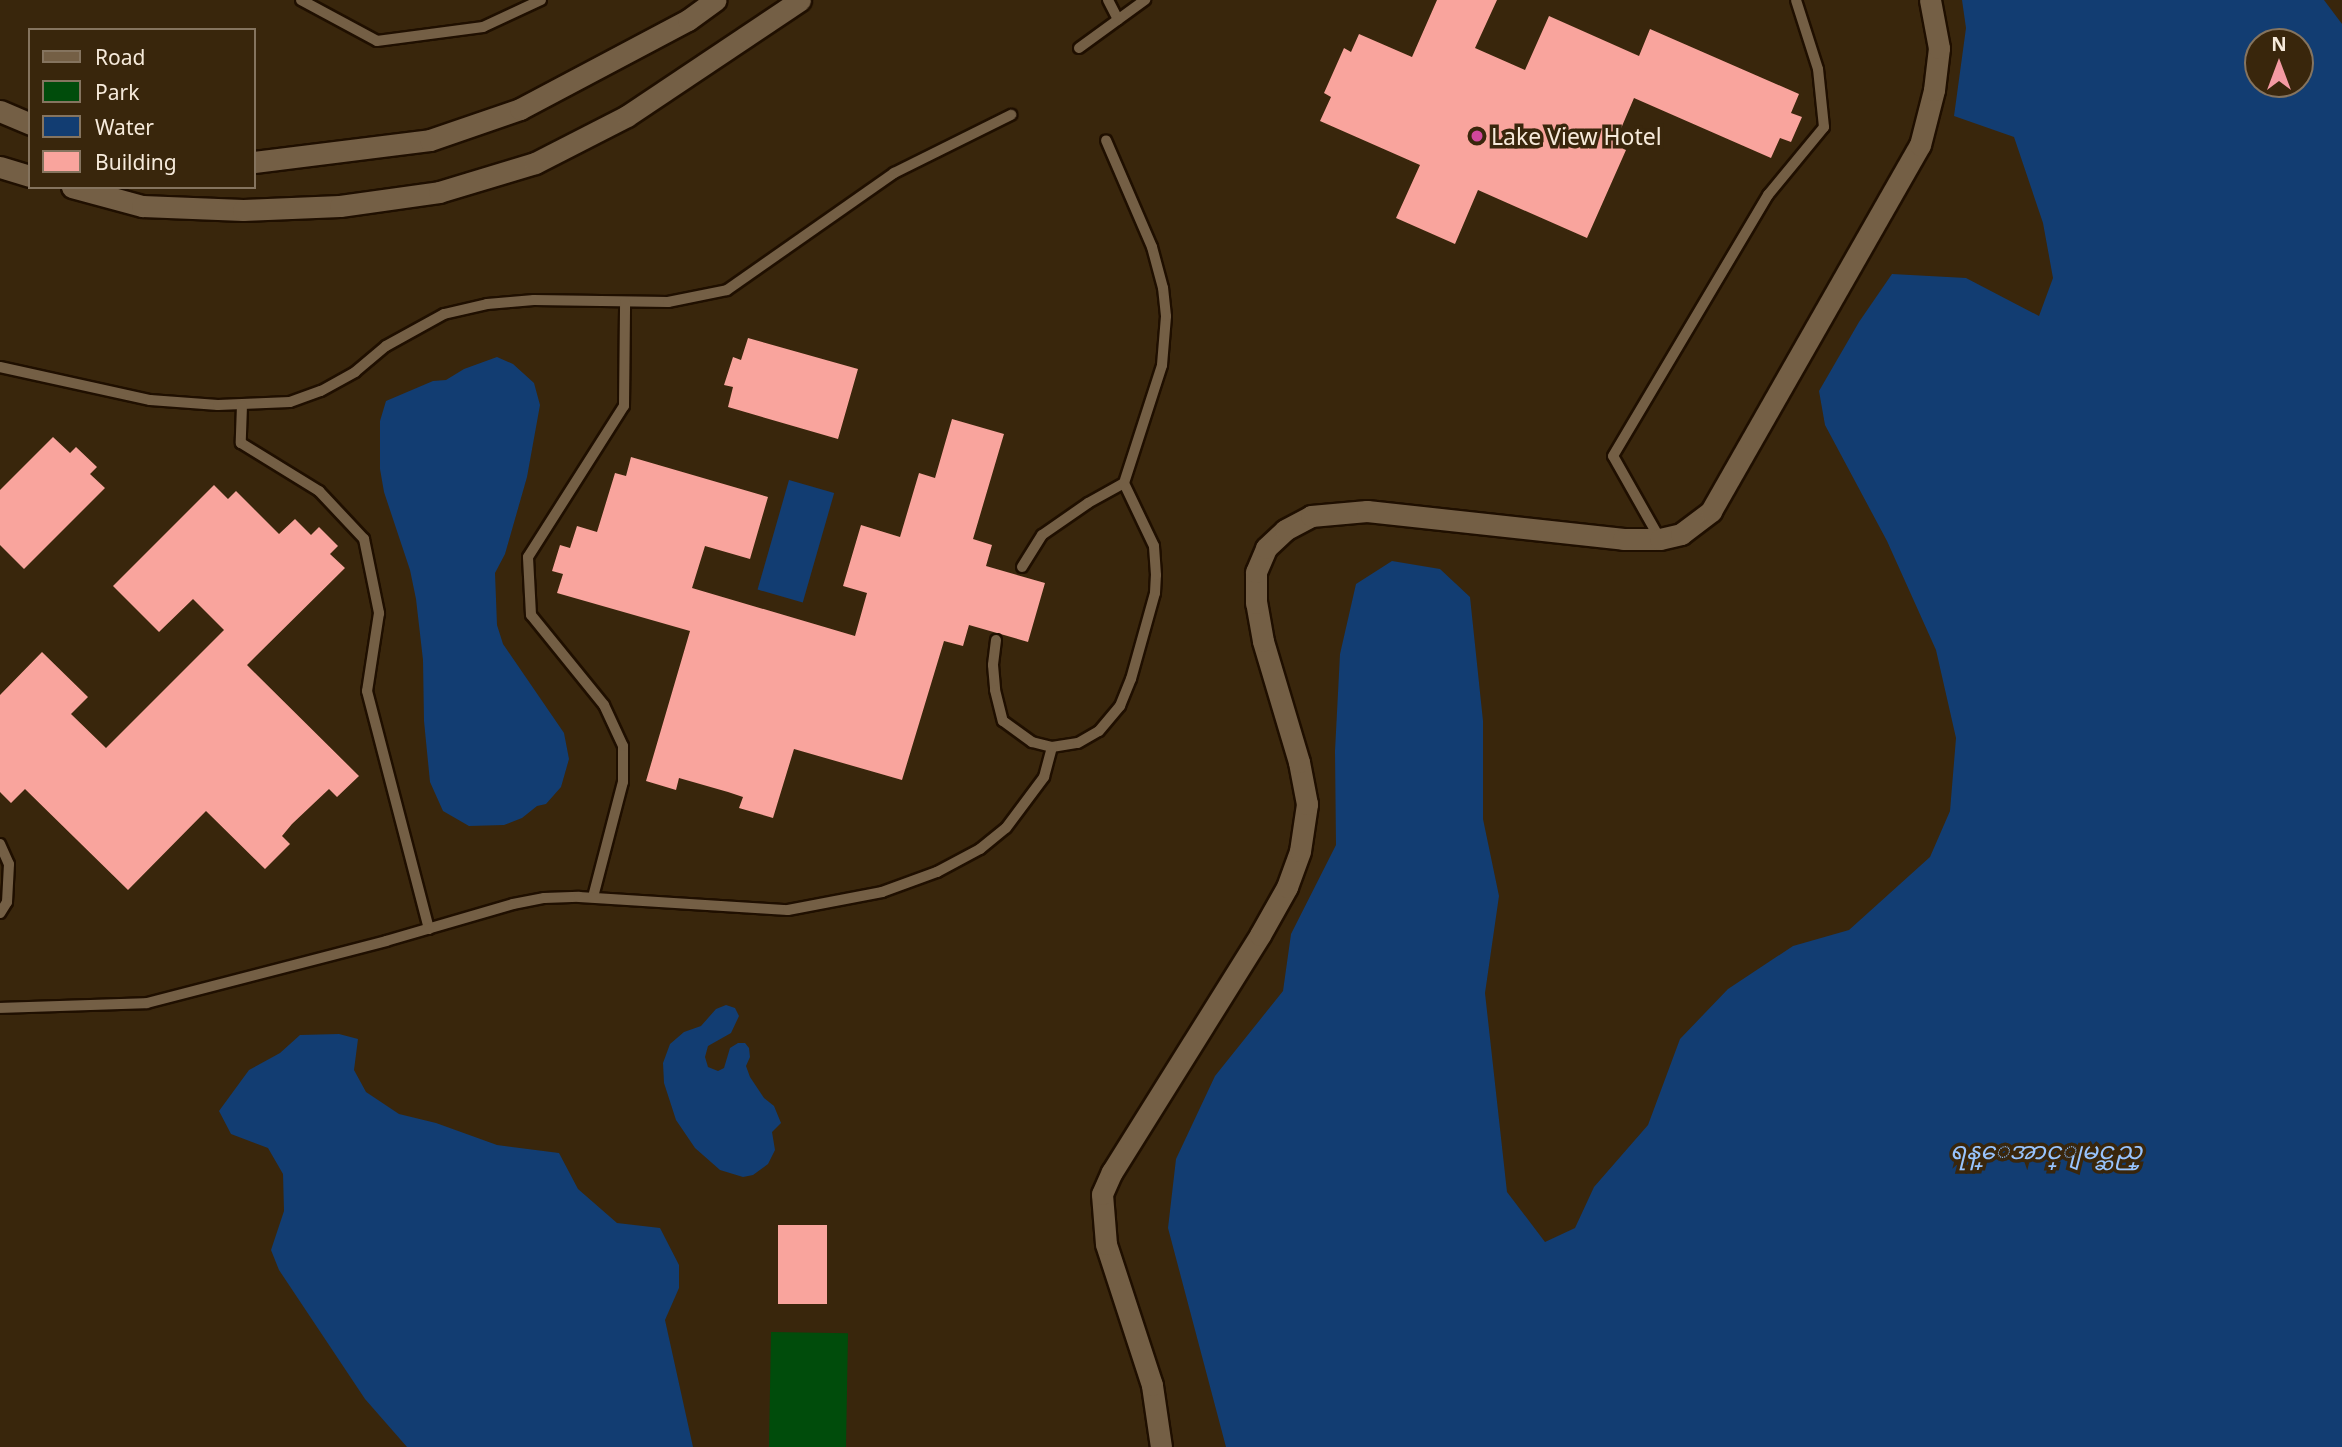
<!DOCTYPE html>
<html>
<head>
<meta charset="utf-8">
<style>
	body { margin:0 }
	#map { position:relative; width:2342px; height:1447px; overflow:hidden; background:#39260c; font-family:"Noto Sans","Noto Sans Myanmar",sans-serif }
	div>[style] { position:absolute }
	.green>* { inset:0; background:#004c0b; transform-origin:0 0 }
	.water>* { inset:0; background:#123d72; transform-origin:0 0 }
	.building>* { inset:0; background:#f9a49d; transform-origin:0 0 }
	.roads { filter:drop-shadow(2px 0 #1f0f00) drop-shadow(-2px 0 #1f0f00) drop-shadow(0 2px #1f0f00) drop-shadow(0 -2px #1f0f00) }
	.service>* { height:10px; margin:-5px; padding:0 5px; transform-origin:5px; border-radius:5px; background:#745f45 }
	.minor>* { height:21px; margin:-10.5px; padding:0 10.5px; transform-origin:10.5px; border-radius:10.5px; background:#745f45 }
	.secondary>* { height:21px; margin:-10.5px; padding:0 10.5px; transform-origin:10.5px; border-radius:10.5px; background:#745f45 }
	.dots>* { width:19px; height:19px; translate:-50% -50%; box-sizing:border-box; border:4px solid #39260c; border-radius:50% }
	span { translate:-50% -50%; white-space:nowrap; text-align:center; line-height:1.15; -webkit-text-stroke:7px #39260c; paint-order:stroke }
	.poi-label { font-size:23px; color:#f6eadb }
	.left { translate:0 -50%; text-align:left }
	.water-label { font-size:24px; color:#98c4fe; font-style:italic }
	.legend { position:absolute; left:28px; top:28px; width:228px; height:161px; box-sizing:border-box; background:#39260c; border:2px solid #85745f; margin:0; padding:9px 12px; list-style:none; font-size:21px; color:#f6eadb }
	.legend li { display:flex; align-items:center; gap:14px; height:35px }
	.legend b { width:35px; border:2px solid #85745f }
	.north { position:absolute; left:2244px; top:28px; width:70px; height:70px; box-sizing:border-box; background:#39260c; border:2px solid #85745f; border-radius:50%; rotate:0deg; font-size:19px; font-weight:700; line-height:28px; text-align:center; color:#f6eadb }
	.north::after { content:''; display:block; margin:auto; width:24px; height:32px; background:#f49aa3; clip-path:polygon(50% 0,100% 100%,50% 72%,0 100%) }
</style>
</head>
<body>
<div id="map">
	<div class="green">
		<i style="left:771px;top:1332px;width:77px;height:115px;rotate:1deg"></i>
	</div>
	<div class="water">
		<i style="clip-path:polygon(evenodd,1962px 0,2324px 0,2342px 24px,2342px 1447px,1226px 1447px,1168px 1228px,1176px 1159px,1215px 1076px,1283px 991px,1291px 934px,1336px 845px,1335px 751px,1340px 654px,1356px 584px,1392px 561px,1440px 569px,1470px 597px,1483px 721px,1483px 819px,1499px 896px,1485px 993px,1507px 1192px,1545px 1242px,1575px 1228px,1594px 1187px,1648px 1125px,1680px 1039px,1728px 989px,1793px 946px,1849px 930px,1930px 857px,1950px 811px,1956px 738px,1936px 650px,1887px 541px,1825px 425px,1819px 391px,1859px 322px,1892px 274px,1966px 278px,2039px 316px,2053px 278px,2043px 223px,2014px 137px,1954px 116px,1966px 28px,1962px 0,2300px 42px,2300px 84px,2258px 84px,2258px 42px,2300px 42px)"></i>
		<i style="clip-path:polygon(497px 357px,513px 364px,534px 383px,540px 405px,527px 477px,505px 554px,495px 573px,497px 625px,503px 644px,564px 733px,569px 759px,561px 787px,546px 804px,537px 806px,522px 818px,504px 825px,469px 826px,443px 811px,430px 782px,424px 721px,423px 660px,416px 599px,410px 570px,384px 492px,380px 469px,380px 421px,386px 401px,433px 381px,446px 380px,464px 369px)"></i>
		<i style="left:789px;top:480px;width:47px;height:114px;rotate:16deg"></i>
		<i style="clip-path:polygon(726px 1005px,735px 1008px,739px 1016px,731px 1033px,708px 1046px,705px 1057px,708px 1067px,718px 1071px,724px 1068px,730px 1048px,738px 1043px,745px 1043px,749px 1048px,750px 1057px,746px 1066px,750px 1077px,764px 1098px,774px 1106px,781px 1123px,772px 1132px,775px 1150px,768px 1164px,753px 1175px,743px 1177px,720px 1170px,695px 1148px,676px 1120px,664px 1083px,663px 1063px,670px 1044px,684px 1032px,701px 1026px,716px 1009px)"></i>
		<i style="clip-path:polygon(339px 1034px,358px 1039px,354px 1070px,366px 1092px,399px 1114px,436px 1123px,497px 1145px,559px 1153px,578px 1189px,617px 1223px,660px 1228px,679px 1265px,679px 1288px,665px 1320px,693px 1447px,407px 1447px,365px 1399px,279px 1270px,271px 1250px,284px 1211px,283px 1174px,268px 1148px,231px 1134px,219px 1111px,249px 1070px,280px 1053px,300px 1035px)"></i>
	</div>
	<div class="building">
		<i style="clip-path:polygon(1437px 0,1497px 0,1475px 48px,1525px 70px,1549px 16px,1639px 56px,1650px 29px,1799px 94px,1791px 113px,1802px 117px,1791px 142px,1780px 138px,1771px 158px,1634px 98px,1614px 145px,1626px 150px,1587px 238px,1478px 190px,1455px 244px,1396px 218px,1420px 165px,1320px 121px,1331px 97px,1324px 93px,1344px 48px,1351px 52px,1359px 34px,1412px 57px)"></i>
		<i style="clip-path:polygon(748px 338px,858px 369px,838px 439px,728px 407px,733px 387px,724px 385px,733px 357px,741px 360px)"></i>
		<i style="clip-path:polygon(952px 419px,1004px 434px,973px 539px,992px 545px,986px 566px,1045px 583px,1028px 642px,969px 625px,963px 646px,944px 641px,902px 780px,794px 749px,773px 818px,739px 808px,743px 797px,728px 792px,679px 778px,676px 790px,646px 781px,690px 631px,557px 593px,563px 574px,552px 571px,560px 545px,570px 548px,577px 526px,597px 532px,615px 473px,626px 476px,631px 457px,768px 497px,750px 559px,705px 546px,692px 588px,855px 636px,867px 593px,843px 586px,861px 525px,900px 537px,919px 473px,935px 478px)"></i>
		<i style="clip-path:polygon(53px 437px,70px 453px,76px 447px,97px 467px,90px 474px,105px 488px,24px 569px,0 545px,0 490px)"></i>
		<i style="clip-path:polygon(214px 485px,228px 499px,236px 491px,279px 534px,295px 519px,311px 535px,319px 527px,338px 546px,330px 554px,345px 568px,247px 665px,359px 776px,337px 797px,329px 789px,292px 824px,282px 836px,290px 844px,265px 869px,206px 811px,128px 890px,25px 789px,11px 803px,0 792px,0 695px,42px 652px,88px 697px,71px 714px,106px 748px,224px 630px,193px 599px,159px 632px,113px 586px)"></i>
		<i style="left:778px;top:1225px;width:49px;height:79px"></i>
	</div>
	<div class="roads">
		<div class="service">
			<i style="left:301px;top:0;width:86px;rotate:28.3deg"></i>
			<i style="left:377px;top:41px;width:107px;rotate:-7.5deg"></i>
			<i style="left:483px;top:27px;width:64px;rotate:-25deg"></i>
			<i style="left:1108px;top:0;width:22px;rotate:63deg"></i>
			<i style="left:1079px;top:48px;width:82px;rotate:-36deg"></i>
			<i style="left:0;top:367px;width:154px;rotate:12.4deg"></i>
			<i style="left:150px;top:400px;width:68px;rotate:4.2deg"></i>
			<i style="left:218px;top:405px;width:72px;rotate:-2.4deg"></i>
			<i style="left:290px;top:402px;width:33px;rotate:-20deg"></i>
			<i style="left:321px;top:391px;width:39px;rotate:-29deg"></i>
			<i style="left:355px;top:372px;width:40px;rotate:-40deg"></i>
			<i style="left:386px;top:346px;width:66px;rotate:-28.9deg"></i>
			<i style="left:444px;top:314px;width:44px;rotate:-13.1deg"></i>
			<i style="left:487px;top:304px;width:47px;rotate:-4.9deg"></i>
			<i style="left:534px;top:300px;width:134px;rotate:0.9deg"></i>
			<i style="left:668px;top:302px;width:60px;rotate:-11.5deg"></i>
			<i style="left:727px;top:290px;width:204px;rotate:-35deg"></i>
			<i style="left:894px;top:173px;width:131px;rotate:-26.4deg"></i>
			<i style="left:242px;top:405px;width:38px;rotate:92deg"></i>
			<i style="left:241px;top:443px;width:92px;rotate:31.6deg"></i>
			<i style="left:319px;top:491px;width:66px;rotate:46.8deg"></i>
			<i style="left:364px;top:539px;width:76px;rotate:78.5deg"></i>
			<i style="left:379px;top:613px;width:79px;rotate:98.7deg"></i>
			<i style="left:367px;top:691px;width:246px;rotate:75.4deg"></i>
			<i style="left:1660px;top:539px;width:95px;rotate:-119.5deg"></i>
			<i style="left:1613px;top:456px;width:304px;rotate:-59.3deg"></i>
			<i style="left:1768px;top:195px;width:88px;rotate:-50.5deg"></i>
			<i style="left:1824px;top:127px;width:58px;rotate:-95.9deg"></i>
			<i style="left:1818px;top:69px;width:72px;rotate:-107.7deg"></i>
			<i style="left:1022px;top:567px;width:38px;rotate:-58deg"></i>
			<i style="left:1042px;top:535px;width:56px;rotate:-34.8deg"></i>
			<i style="left:1088px;top:503px;width:41px;rotate:-29.1deg"></i>
			<i style="left:1124px;top:483px;width:124px;rotate:-72.1deg"></i>
			<i style="left:1162px;top:365px;width:49px;rotate:-85.3deg"></i>
			<i style="left:1166px;top:316px;width:28px;rotate:-96deg"></i>
			<i style="left:1163px;top:288px;width:42px;rotate:-105deg"></i>
			<i style="left:1152px;top:247px;width:116px;rotate:-113.3deg"></i>
			<i style="left:996px;top:640px;width:25px;rotate:97deg"></i>
			<i style="left:993px;top:665px;width:25px;rotate:85deg"></i>
			<i style="left:995px;top:690px;width:32px;rotate:76deg"></i>
			<i style="left:1003px;top:721px;width:36px;rotate:36deg"></i>
			<i style="left:1032px;top:742px;width:21px;rotate:14deg"></i>
			<i style="left:1052px;top:747px;width:26px;rotate:-9deg"></i>
			<i style="left:1078px;top:743px;width:24px;rotate:-30deg"></i>
			<i style="left:1099px;top:731px;width:33px;rotate:-50deg"></i>
			<i style="left:1120px;top:706px;width:29px;rotate:-68deg"></i>
			<i style="left:1131px;top:679px;width:89px;rotate:-74.4deg"></i>
			<i style="left:1155px;top:593px;width:18px;rotate:-87deg"></i>
			<i style="left:1156px;top:575px;width:29px;rotate:-94deg"></i>
			<i style="left:1154px;top:546px;width:70px;rotate:-115.5deg"></i>
			<i style="left:0;top:844px;width:22px;rotate:66deg"></i>
			<i style="left:9px;top:864px;width:38px;rotate:93deg"></i>
			<i style="left:7px;top:902px;width:13px;rotate:122deg"></i>
			<i style="left:593px;top:897px;width:119px;rotate:-75.4deg"></i>
			<i style="left:623px;top:782px;width:36px;rotate:-90deg"></i>
			<i style="left:623px;top:746px;width:45px;rotate:-114.9deg"></i>
			<i style="left:604px;top:705px;width:116px;rotate:-129deg"></i>
			<i style="left:531px;top:615px;width:58px;rotate:-93deg"></i>
			<i style="left:528px;top:557px;width:179px;rotate:-57.6deg"></i>
			<i style="left:624px;top:406px;width:104px;rotate:-89.4deg"></i>
			<i style="left:0;top:1008px;width:147px;rotate:-1.9deg"></i>
			<i style="left:147px;top:1003px;width:247px;rotate:-14.5deg"></i>
			<i style="left:386px;top:941px;width:132px;rotate:-16.2deg"></i>
			<i style="left:513px;top:904px;width:32px;rotate:-11deg"></i>
			<i style="left:544px;top:898px;width:35px;rotate:-2deg"></i>
			<i style="left:579px;top:897px;width:209px;rotate:3.6deg"></i>
			<i style="left:788px;top:910px;width:96px;rotate:-10.8deg"></i>
			<i style="left:882px;top:892px;width:59px;rotate:-20deg"></i>
			<i style="left:937px;top:872px;width:49px;rotate:-28.1deg"></i>
			<i style="left:980px;top:849px;width:33px;rotate:-39deg"></i>
			<i style="left:1006px;top:828px;width:64px;rotate:-53.3deg"></i>
			<i style="left:1044px;top:777px;width:31px;rotate:-75deg"></i>
		</div>
		<div class="minor">
			<i style="left:1161px;top:1447px;width:63px;rotate:-98.3deg"></i>
			<i style="left:1152px;top:1385px;width:148px;rotate:-108.1deg"></i>
			<i style="left:1106px;top:1244px;width:50px;rotate:-94.6deg"></i>
			<i style="left:1102px;top:1194px;width:24px;rotate:-66deg"></i>
			<i style="left:1112px;top:1172px;width:279px;rotate:-58deg"></i>
			<i style="left:1260px;top:935px;width:55px;rotate:-60.6deg"></i>
			<i style="left:1287px;top:887px;width:38px;rotate:-70deg"></i>
			<i style="left:1300px;top:851px;width:48px;rotate:-81.5deg"></i>
			<i style="left:1307px;top:804px;width:43px;rotate:-100.8deg"></i>
			<i style="left:1299px;top:762px;width:126px;rotate:-106.6deg"></i>
			<i style="left:1263px;top:641px;width:39px;rotate:-100deg"></i>
			<i style="left:1256px;top:603px;width:31px;rotate:-90deg"></i>
			<i style="left:1256px;top:572px;width:26px;rotate:-67deg"></i>
			<i style="left:1266px;top:548px;width:26px;rotate:-43deg"></i>
			<i style="left:1285px;top:530px;width:30px;rotate:-28deg"></i>
			<i style="left:1311px;top:516px;width:56px;rotate:-5.1deg"></i>
			<i style="left:1367px;top:511px;width:258px;rotate:6.2deg"></i>
			<i style="left:1623px;top:539px;width:37px"></i>
			<i style="left:1660px;top:539px;width:22px;rotate:-13deg"></i>
			<i style="left:1681px;top:534px;width:38px;rotate:-37deg"></i>
			<i style="left:1711px;top:511px;width:421px;rotate:-60.3deg"></i>
			<i style="left:1920px;top:145px;width:57px;rotate:-75.7deg"></i>
			<i style="left:1934px;top:90px;width:42px;rotate:-83.2deg"></i>
			<i style="left:1939px;top:48px;width:49px;rotate:-100.6deg"></i>
		</div>
		<div class="secondary">
			<i style="left:0;top:111px;width:33px;rotate:23deg"></i>
			<i style="left:254px;top:162px;width:177px;rotate:-7.1deg"></i>
			<i style="left:430px;top:140px;width:95px;rotate:-19deg"></i>
			<i style="left:520px;top:109px;width:190px;rotate:-27.9deg"></i>
			<i style="left:688px;top:20px;width:34px;rotate:-36deg"></i>
			<i style="left:0;top:167px;width:31px;rotate:17deg"></i>
			<i style="left:72px;top:187px;width:73px;rotate:15.2deg"></i>
			<i style="left:142px;top:206px;width:101px;rotate:2.3deg"></i>
			<i style="left:243px;top:210px;width:97px;rotate:-2.4deg"></i>
			<i style="left:340px;top:206px;width:100px;rotate:-8deg"></i>
			<i style="left:439px;top:192px;width:100px;rotate:-16.8deg"></i>
			<i style="left:535px;top:163px;width:103px;rotate:-27.1deg"></i>
			<i style="left:627px;top:116px;width:208px;rotate:-33.8deg"></i>
		</div>
	</div>
	<div class="dots">
		<i style="left:1477px;top:136px;background:#d1479c"></i>
	</div>
	<div class="poi-label">
		<span class="left" style="left:1491px;top:136px">Lake View Hotel</span>
	</div>
	<div class="water-label">
		<span style="left:2046px;top:1150px">ရန္ေအာင္ျမင္ဆည္</span>
	</div>
	<ul class="legend">
	<li><b style="height:9px;background:#745f45"></b>Road</li>
	<li><b style="height:19px;background:#004c0b"></b>Park</li>
	<li><b style="height:19px;background:#123d72"></b>Water</li>
	<li><b style="height:19px;background:#f9a49d"></b>Building</li>
	</ul>
	<div class="north">N</div>
</div>
</body>
</html>
